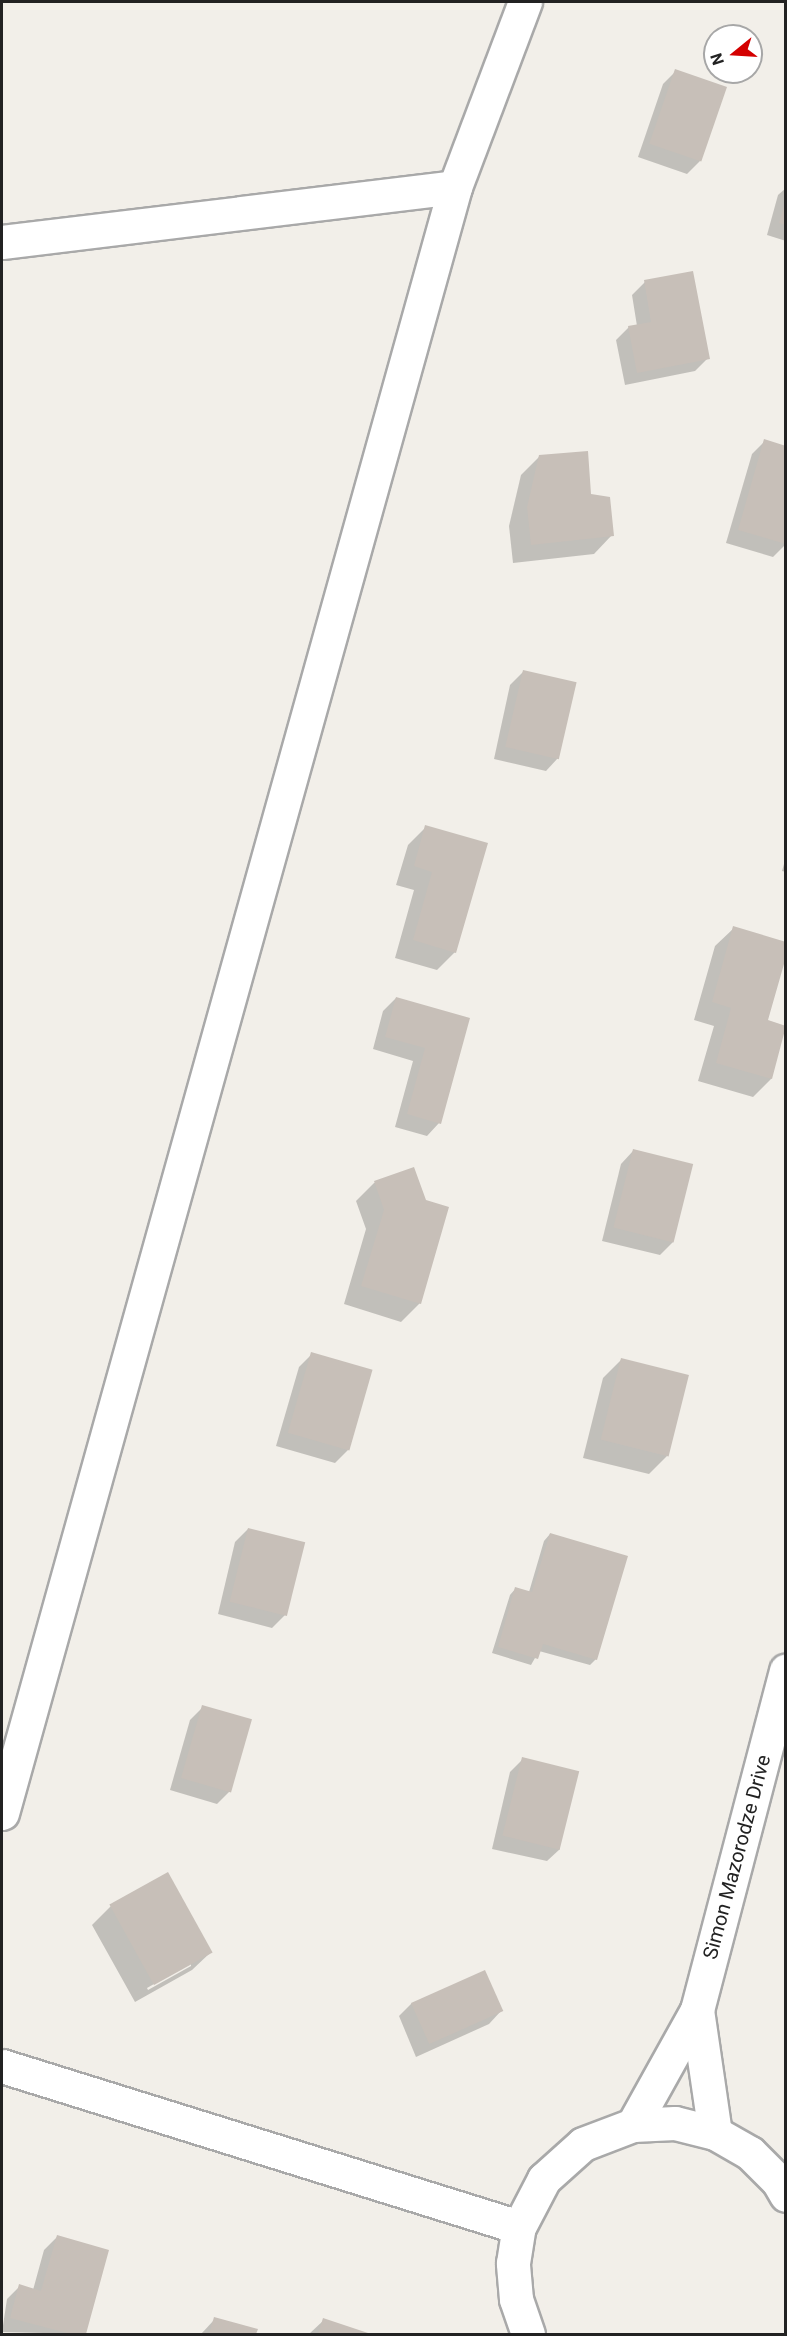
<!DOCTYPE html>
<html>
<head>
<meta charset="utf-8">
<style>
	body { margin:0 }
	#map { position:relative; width:787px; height:2336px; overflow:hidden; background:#f2efe9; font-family:Roboto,sans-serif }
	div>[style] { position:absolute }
	.shadow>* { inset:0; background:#0003 }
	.building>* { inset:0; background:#c7bfb8; transform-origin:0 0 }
	.roads { filter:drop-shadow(2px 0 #a9a9a9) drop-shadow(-2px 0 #a9a9a9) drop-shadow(0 2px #a9a9a9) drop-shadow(0 -2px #a9a9a9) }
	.minor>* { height:33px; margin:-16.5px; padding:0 16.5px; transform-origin:16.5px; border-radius:16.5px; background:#fff }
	span { translate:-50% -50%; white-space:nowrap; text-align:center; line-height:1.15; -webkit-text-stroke:4.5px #fff; paint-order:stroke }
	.street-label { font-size:20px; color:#222 }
	.frame { position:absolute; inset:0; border:3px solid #222; pointer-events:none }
	.north { position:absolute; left:703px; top:24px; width:60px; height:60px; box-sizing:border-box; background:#fff; border:2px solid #a7a7a7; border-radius:50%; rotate:252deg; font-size:16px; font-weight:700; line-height:24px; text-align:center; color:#222 }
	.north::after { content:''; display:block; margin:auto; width:21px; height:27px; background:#d40000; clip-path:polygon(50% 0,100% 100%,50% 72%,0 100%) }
</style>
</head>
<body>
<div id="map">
	<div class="shadow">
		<i style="clip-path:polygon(676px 71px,700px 161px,687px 174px,638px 157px,663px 84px)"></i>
		<i style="clip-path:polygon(786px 188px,786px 241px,767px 235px,778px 195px)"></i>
		<i style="clip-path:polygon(645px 282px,708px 358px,695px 371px,625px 385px,616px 340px,629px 327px,637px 326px,632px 295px)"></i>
		<i style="clip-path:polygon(765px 441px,786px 489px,786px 544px,773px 557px,726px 543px,752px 454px)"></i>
		<i style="clip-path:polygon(539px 457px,589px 495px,612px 535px,594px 554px,513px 563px,509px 526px,521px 475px)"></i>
		<i style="clip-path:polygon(523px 672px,558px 758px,546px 771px,494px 759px,510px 685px)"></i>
		<i style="clip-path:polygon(426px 827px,455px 952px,437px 970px,395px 958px,414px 890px,396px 885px,408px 845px)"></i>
		<i style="clip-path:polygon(786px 857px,786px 872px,782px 871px)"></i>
		<i style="clip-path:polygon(734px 928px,766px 1021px,771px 1079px,753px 1097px,698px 1081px,714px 1026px,694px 1020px,715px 946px)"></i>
		<i style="clip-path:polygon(396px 998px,468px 1019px,439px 1123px,427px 1136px,395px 1127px,413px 1061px,373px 1049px,383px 1011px)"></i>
		<i style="clip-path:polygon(633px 1151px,673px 1242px,660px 1255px,602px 1241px,621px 1164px)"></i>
		<i style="clip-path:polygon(413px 1169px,420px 1303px,401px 1322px,344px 1304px,366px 1229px,356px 1201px,374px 1183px)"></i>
		<i style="clip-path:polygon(312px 1354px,348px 1450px,335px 1463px,276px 1446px,299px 1367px)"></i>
		<i style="clip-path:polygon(621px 1360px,667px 1456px,649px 1474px,583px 1458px,603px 1378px)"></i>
		<i style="clip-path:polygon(248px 1529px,285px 1615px,272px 1628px,218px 1614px,235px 1542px)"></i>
		<i style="clip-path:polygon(550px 1534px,596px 1659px,590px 1665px,539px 1651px,531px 1665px,492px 1653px,510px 1595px,516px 1588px,529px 1592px,544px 1541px)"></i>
		<i style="clip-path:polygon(203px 1707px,230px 1791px,217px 1804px,170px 1790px,190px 1720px)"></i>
		<i style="clip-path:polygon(523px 1759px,560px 1849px,547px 1861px,492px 1849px,510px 1772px)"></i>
		<i style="clip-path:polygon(evenodd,167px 1874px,211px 1952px,192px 1970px,135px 2002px,92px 1925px,111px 1906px,167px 1874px,191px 1963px,191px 1966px,148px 1990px,147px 1988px,191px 1963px)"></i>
		<i style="clip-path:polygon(412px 2003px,501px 2011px,489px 2024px,416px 2057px,399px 2016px)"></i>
		<i style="clip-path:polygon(57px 2237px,107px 2251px,84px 2334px,2px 2332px,7px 2299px,20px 2286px,33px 2290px,44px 2250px)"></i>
		<i style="clip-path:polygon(215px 2319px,256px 2330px,254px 2334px,201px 2334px)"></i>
		<i style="clip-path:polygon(324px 2320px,368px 2334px,309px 2334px)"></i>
	</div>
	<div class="building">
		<i style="left:675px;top:69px;width:55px;height:79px;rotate:19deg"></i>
		<i style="clip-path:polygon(785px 202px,786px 202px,786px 225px,779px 223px)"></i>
		<i style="clip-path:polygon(693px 271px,710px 359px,637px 373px,628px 326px,651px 322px,644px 280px)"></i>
		<i style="clip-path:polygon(764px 439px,786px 446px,786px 544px,738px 530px)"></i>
		<i style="clip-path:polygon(588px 451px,591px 494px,610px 497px,614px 536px,531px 545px,527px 507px,539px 455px)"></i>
		<i style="left:523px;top:670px;width:55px;height:79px;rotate:13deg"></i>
		<i style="clip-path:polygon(425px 825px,488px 843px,456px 953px,413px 940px,432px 872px,414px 866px)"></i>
		<i style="clip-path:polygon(733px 926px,786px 942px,786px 957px,768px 1020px,786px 1026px,772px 1079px,716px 1063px,731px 1008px,712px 1002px)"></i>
		<i style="clip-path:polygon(396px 997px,470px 1018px,441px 1124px,407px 1114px,425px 1048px,385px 1037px)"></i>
		<i style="left:633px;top:1149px;width:62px;height:81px;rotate:14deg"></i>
		<i style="clip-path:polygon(414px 1167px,426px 1200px,449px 1207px,421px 1304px,361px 1286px,384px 1210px,374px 1181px)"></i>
		<i style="left:311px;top:1352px;width:64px;height:84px;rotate:16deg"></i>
		<i style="left:621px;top:1358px;width:70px;height:84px;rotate:14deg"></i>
		<i style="left:248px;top:1528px;width:59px;height:76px;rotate:14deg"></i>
		<i style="clip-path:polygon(550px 1533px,628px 1556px,597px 1660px,543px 1644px,538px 1659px,498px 1647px,515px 1587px,532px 1592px)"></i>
		<i style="left:202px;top:1705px;width:52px;height:76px;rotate:16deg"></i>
		<i style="left:522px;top:1757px;width:59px;height:81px;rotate:14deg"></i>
		<i style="left:168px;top:1872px;width:92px;height:67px;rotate:61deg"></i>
		<i style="left:485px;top:1970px;width:45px;height:81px;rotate:66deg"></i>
		<i style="clip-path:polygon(57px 2235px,109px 2250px,86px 2334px,71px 2334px,10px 2318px,19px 2284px,41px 2291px)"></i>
		<i style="clip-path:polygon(214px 2317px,258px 2329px,256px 2334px,209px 2334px)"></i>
		<i style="clip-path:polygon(323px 2318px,371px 2334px,318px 2334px)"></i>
	</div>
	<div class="roads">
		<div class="minor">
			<i style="left:2px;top:242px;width:456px;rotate:-6.9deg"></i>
			<i style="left:2px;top:1813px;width:1688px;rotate:-74.43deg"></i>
			<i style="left:455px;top:187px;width:198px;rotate:-69.3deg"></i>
			<i style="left:697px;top:2010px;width:124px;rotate:81.7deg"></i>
			<i style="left:2px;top:2066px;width:541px;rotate:17.3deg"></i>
			<i style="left:633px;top:2125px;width:132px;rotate:-60.9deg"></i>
			<i style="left:697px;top:2010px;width:351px;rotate:-75.3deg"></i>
			<i style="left:528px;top:2334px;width:37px;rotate:-109deg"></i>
			<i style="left:516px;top:2299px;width:36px;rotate:-95deg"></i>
			<i style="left:513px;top:2263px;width:36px;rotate:-81deg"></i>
			<i style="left:519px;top:2227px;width:54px;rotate:-62.5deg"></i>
			<i style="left:544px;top:2179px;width:52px;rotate:-41.9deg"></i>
			<i style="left:583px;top:2144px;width:53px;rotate:-20.8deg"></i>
			<i style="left:633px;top:2125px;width:42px;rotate:-2.7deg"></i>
			<i style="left:675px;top:2123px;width:41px;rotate:14deg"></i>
			<i style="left:715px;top:2133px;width:40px;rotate:29.7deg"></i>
			<i style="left:750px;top:2153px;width:40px;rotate:45deg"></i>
			<i style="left:778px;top:2181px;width:16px;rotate:60deg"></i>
		</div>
	</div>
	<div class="street-label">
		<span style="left:737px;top:1857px;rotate:-75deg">Simon Mazorodze Drive</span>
	</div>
	<div class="frame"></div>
	<div class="north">N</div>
</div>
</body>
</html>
